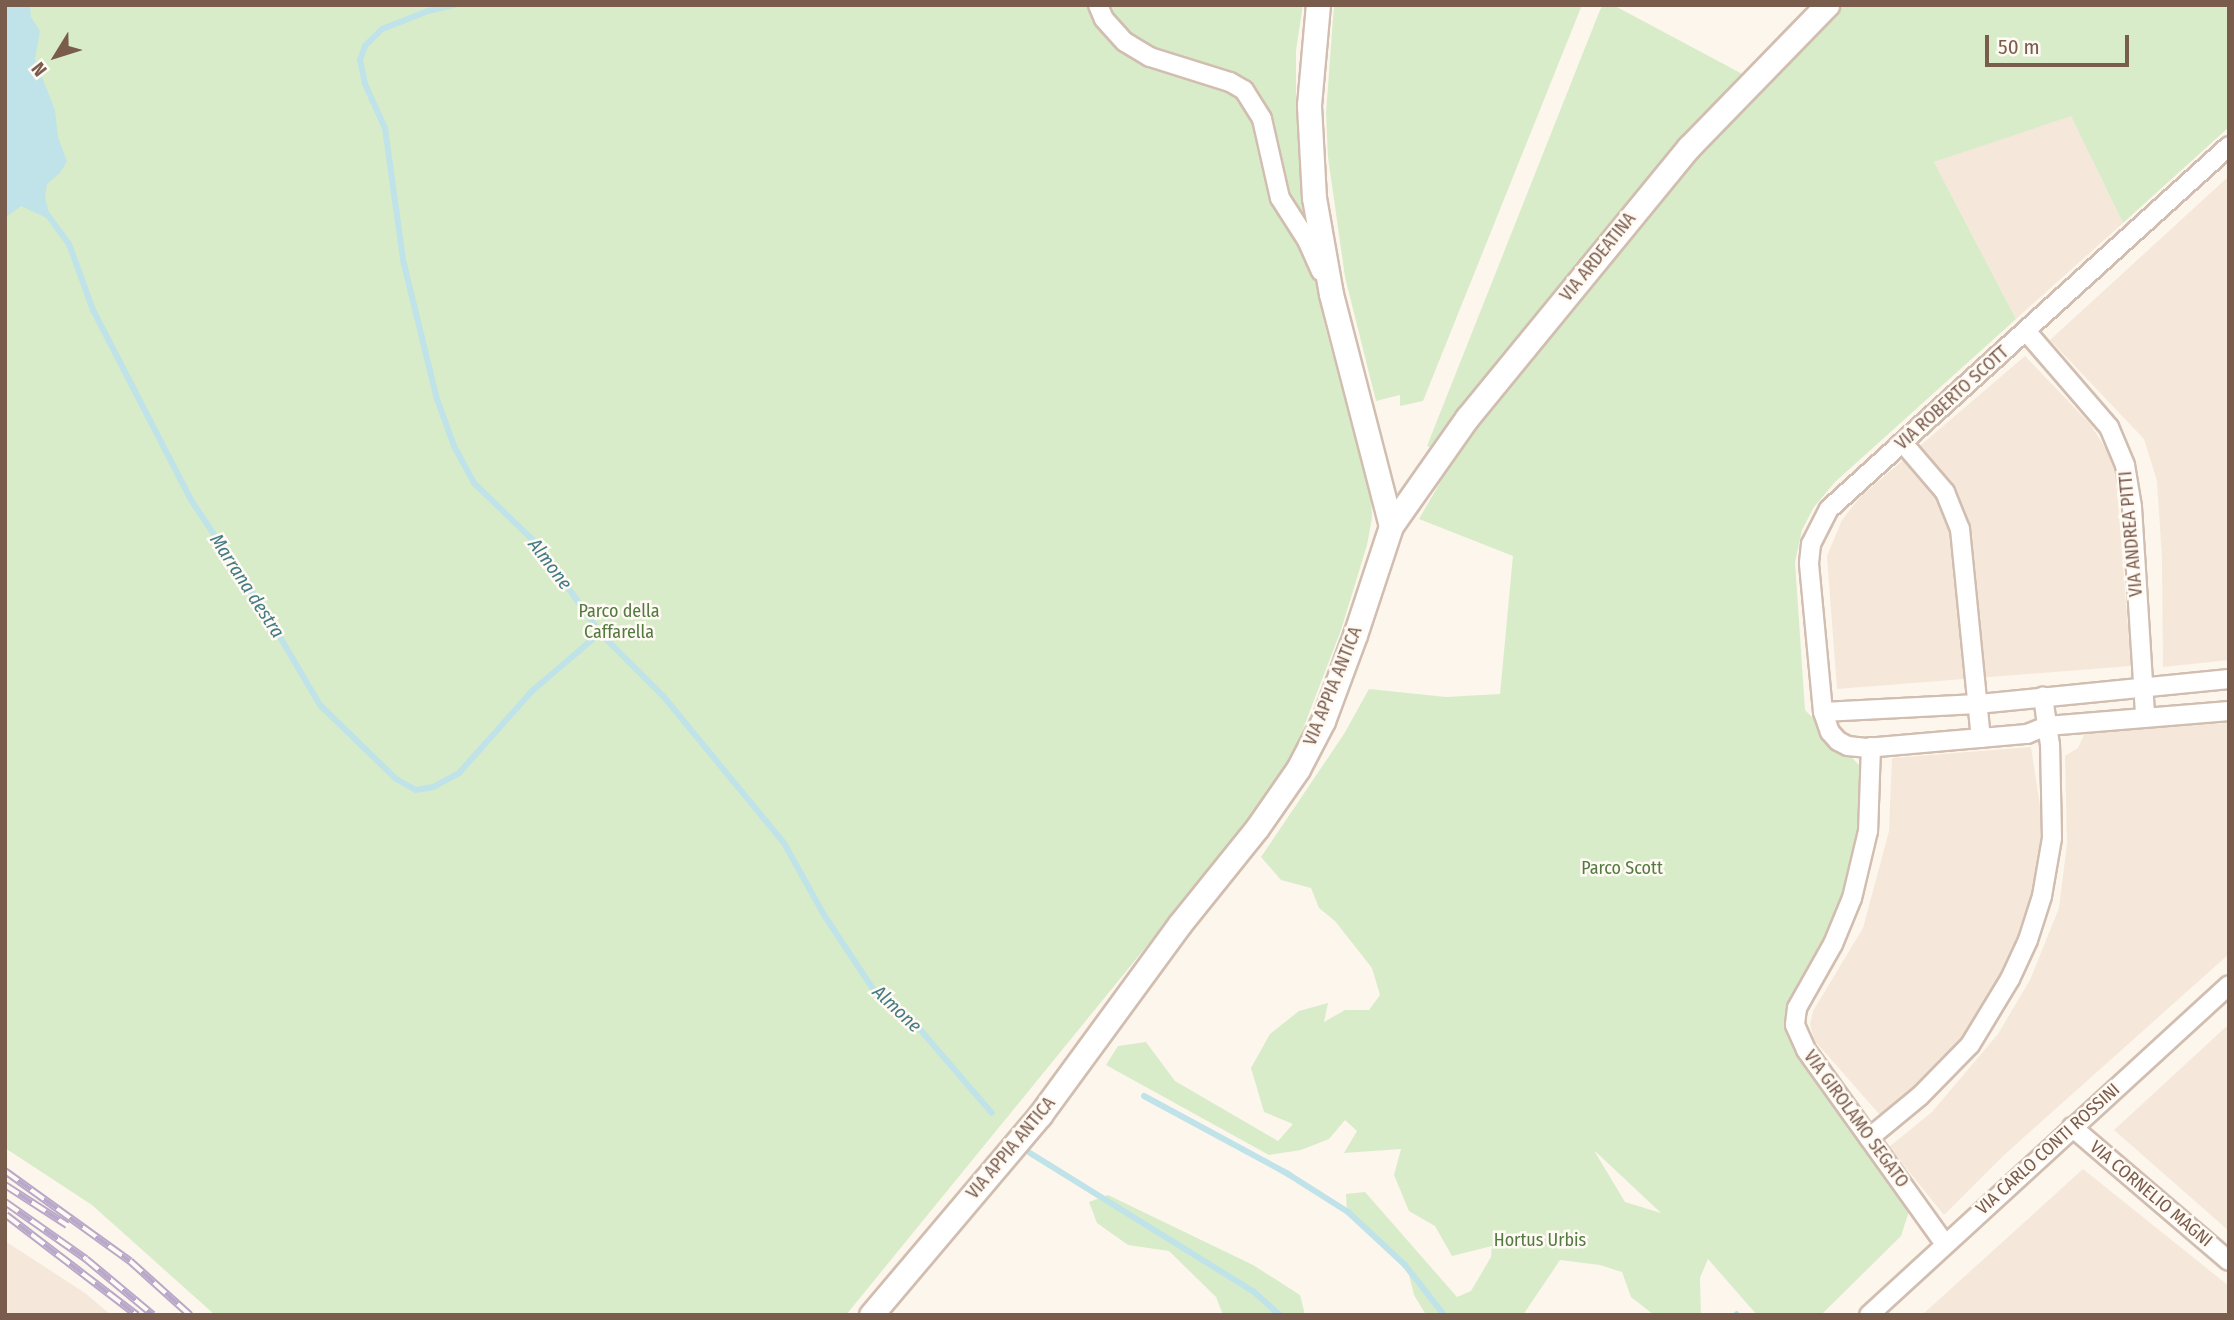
<!DOCTYPE html>
<html>
<head>
<meta charset="utf-8">
<style>
	body { margin:0 }
	#map { position:relative; width:2234px; height:1320px; overflow:hidden; background:#fdf6ec; font-family:"Fira Sans Condensed",sans-serif }
	div>[style] { position:absolute }
	.residential>* { inset:0; background:#f5e8da }
	.green>* { inset:0; background:#d8ecc9 }
	.water>* { inset:0; background:#bfe3e8 }
	.stream>* { height:6px; margin:-3px; padding:0 3px; transform-origin:3px; border-radius:3px; background:#bfe3e8 }
	.roads { filter:drop-shadow(2px 0 #d1beb0) drop-shadow(-2px 0 #d1beb0) drop-shadow(0 2px #d1beb0) drop-shadow(0 -2px #d1beb0) }
	.minor>* { height:18px; margin:-9px; padding:0 9px; transform-origin:9px; border-radius:9px; background:#fff }
	.tertiary>* { height:23px; margin:-11.5px; padding:0 11.5px; transform-origin:11.5px; border-radius:11.5px; background:#fff }
	.rail>* { height:8px; margin-top:-4px; transform-origin:0; background:repeating-linear-gradient(90deg,#fffaf3 0 16px,#b9a8c9 0 32px); box-sizing:border-box; border-block:2px solid #b9a8c9 }
	span { translate:-50% -50%; white-space:nowrap; text-align:center; line-height:1.15; -webkit-text-stroke:5px #fffaf3; paint-order:stroke }
	.street-label { font-size:18px; color:#7a5c4d }
	.park-label { font-size:18px; color:#537a41 }
	.water-label { font-size:19px; color:#437c86; font-style:italic }
	.frame { position:absolute; inset:0; border:7px solid #7a5c4d; pointer-events:none }
	.north { position:absolute; left:21px; top:21px; width:70px; height:70px; -webkit-text-stroke:5px #fffaf3; paint-order:stroke; rotate:232deg; font-size:19px; font-weight:700; line-height:28px; text-align:center; color:#7a5c4d }
	.north::after { content:''; display:block; margin:auto; width:24px; height:32px; background:#7a5c4d; clip-path:polygon(50% 0,100% 100%,50% 72%,0 100%) }
	.scale { position:absolute; left:1985px; top:35px; width:144px; height:32px; box-sizing:border-box; border:4px solid #7a5c4d; border-top:0; padding-left:9px; font-size:21px; line-height:24px; white-space:nowrap; color:#7a5c4d; -webkit-text-stroke:5px #fffaf3; paint-order:stroke }
</style>
</head>
<body>
<div id="map">
	<div class="residential">
		<i style="clip-path:polygon(2071px 115px,2123px 223px,2016px 319px,1934px 162px)"></i>
		<i style="clip-path:polygon(2229px 176px,2229px 660px,2163px 667px,2162px 559px,2157px 481px,2144px 439px,2050px 340px)"></i>
		<i style="clip-path:polygon(2025px 356px,2091px 425px,2115px 464px,2131px 666px,1837px 689px,1827px 556px,1842px 520px,1860px 497px)"></i>
		<i style="clip-path:polygon(2229px 723px,2229px 954px,2004px 1155px,1944px 1215px,1889px 1147px,1932px 1112px,1998px 1034px,2030px 980px,2059px 908px,2067px 843px,2065px 756px,2078px 748px,2086px 730px)"></i>
		<i style="clip-path:polygon(2031px 747px,2043px 825px,2039px 871px,2018px 937px,1997px 988px,1966px 1032px,1908px 1092px,1880px 1115px,1814px 1040px,1810px 1024px,1813px 1011px,1863px 928px,1889px 831px,1892px 758px)"></i>
		<i style="clip-path:polygon(2229px 1024px,2229px 1231px,2114px 1130px)"></i>
		<i style="clip-path:polygon(2083px 1169px,2229px 1286px,2229px 1315px,1922px 1315px)"></i>
		<i style="clip-path:polygon(5px 1241px,85px 1293px,111px 1315px,5px 1315px)"></i>
	</div>
	<div class="green">
		<i style="clip-path:polygon(5px 5px,1303px 5px,1296px 50px,1296px 112px,1307px 240px,1326px 330px,1371px 490px,1372px 518px,1367px 545px,1341px 630px,1290px 763px,1247px 823px,846px 1315px,215px 1315px,92px 1205px,5px 1148px)"></i>
		<i style="clip-path:polygon(1334px 5px,1582px 5px,1423px 401px,1400px 406px,1400px 395px,1376px 401px,1345px 277px,1328px 157px,1326px 113px)"></i>
		<i style="clip-path:polygon(1613px 5px,1748px 77px,1651px 181px,1544px 305px,1435px 449px,1427px 446px,1600px 10px,1603px 5px)"></i>
		<i style="clip-path:polygon(evenodd,1844px 5px,2229px 5px,2229px 127px,2123px 223px,2071px 116px,1934px 162px,2016px 319px,1835px 482px,1814px 507px,1802px 530px,1795px 562px,1805px 710px,1865px 771px,1865px 806px,1847px 895px,1820px 954px,1791px 998px,1788px 1035px,1797px 1054px,1910px 1208px,1901px 1236px,1821px 1315px,1757px 1315px,1708px 1259px,1700px 1278px,1701px 1315px,1654px 1315px,1631px 1297px,1622px 1272px,1600px 1265px,1560px 1260px,1523px 1315px,1426px 1315px,1414px 1295px,1407px 1267px,1347px 1214px,1346px 1194px,1365px 1192px,1457px 1297px,1471px 1291px,1491px 1257px,1492px 1246px,1452px 1256px,1435px 1226px,1409px 1211px,1394px 1175px,1401px 1149px,1344px 1153px,1357px 1131px,1345px 1120px,1329px 1139px,1301px 1150px,1269px 1155px,1106px 1065px,1118px 1046px,1146px 1042px,1175px 1081px,1278px 1141px,1293px 1124px,1264px 1112px,1251px 1068px,1270px 1034px,1299px 1011px,1328px 1003px,1324px 1022px,1345px 1010px,1369px 1010px,1380px 995px,1372px 968px,1335px 921px,1319px 908px,1311px 888px,1281px 880px,1261px 857px,1344px 734px,1369px 689px,1446px 697px,1500px 694px,1513px 556px,1419px 519px,1475px 422px,1696px 155px,1844px 5px,1595px 1152px,1596px 1152px,1661px 1213px,1625px 1202px,1595px 1152px)"></i>
		<i style="clip-path:polygon(1108px 1195px,1253px 1265px,1300px 1295px,1305px 1315px,1223px 1315px,1216px 1297px,1169px 1251px,1128px 1245px,1097px 1223px,1089px 1202px)"></i>
	</div>
	<div class="water">
		<i style="clip-path:polygon(5px 5px,30px 5px,31px 17px,40px 31px,35px 59px,55px 110px,58px 137px,67px 161px,60px 173px,47px 184px,45px 198px,51px 220px,21px 206px,5px 218px)"></i>
	</div>
	<div class="stream">
		<i style="left:454px;top:5px;width:27px;rotate:167deg"></i>
		<i style="left:428px;top:11px;width:49px;rotate:158.6deg"></i>
		<i style="left:382px;top:29px;width:24px;rotate:135deg"></i>
		<i style="left:365px;top:46px;width:15px;rotate:110deg"></i>
		<i style="left:360px;top:60px;width:25px;rotate:78deg"></i>
		<i style="left:365px;top:84px;width:48px;rotate:65.6deg"></i>
		<i style="left:385px;top:128px;width:133px;rotate:82.2deg"></i>
		<i style="left:403px;top:260px;width:143px;rotate:76.3deg"></i>
		<i style="left:437px;top:399px;width:50px;rotate:70.1deg"></i>
		<i style="left:454px;top:446px;width:42px;rotate:61.6deg"></i>
		<i style="left:474px;top:483px;width:89px;rotate:44.1deg"></i>
		<i style="left:538px;top:545px;width:108px;rotate:54.8deg"></i>
		<i style="left:600px;top:633px;width:91px;rotate:45deg"></i>
		<i style="left:664px;top:697px;width:189px;rotate:50.6deg"></i>
		<i style="left:784px;top:843px;width:82px;rotate:60.9deg"></i>
		<i style="left:824px;top:915px;width:92px;rotate:56.5deg"></i>
		<i style="left:875px;top:992px;width:36px;rotate:34deg"></i>
		<i style="left:905px;top:1012px;width:133px;rotate:49.3deg"></i>
		<i style="left:47px;top:214px;width:37px;rotate:54deg"></i>
		<i style="left:69px;top:244px;width:70px;rotate:70deg"></i>
		<i style="left:93px;top:310px;width:214px;rotate:62.7deg"></i>
		<i style="left:191px;top:500px;width:130px;rotate:56.3deg"></i>
		<i style="left:263px;top:608px;width:113px;rotate:59.6deg"></i>
		<i style="left:320px;top:705px;width:106px;rotate:44.2deg"></i>
		<i style="left:396px;top:779px;width:23px;rotate:29deg"></i>
		<i style="left:416px;top:790px;width:17px;rotate:-10deg"></i>
		<i style="left:433px;top:787px;width:30px;rotate:-28deg"></i>
		<i style="left:459px;top:773px;width:110px;rotate:-48.3deg"></i>
		<i style="left:532px;top:691px;width:89px;rotate:-40.5deg"></i>
		<i style="left:1144px;top:1096px;width:164px;rotate:28.4deg"></i>
		<i style="left:1288px;top:1174px;width:71px;rotate:32.3deg"></i>
		<i style="left:1348px;top:1212px;width:78px;rotate:42.9deg"></i>
		<i style="left:1405px;top:1265px;width:63px;rotate:52deg"></i>
		<i style="left:1030px;top:1153px;width:262px;rotate:31.8deg"></i>
		<i style="left:1253px;top:1291px;width:36px;rotate:42deg"></i>
		<i style="left:1736px;top:1315px;width:1px;rotate:-45deg"></i>
	</div>
	<div class="roads">
		<div class="minor">
			<i style="left:1098px;top:5px;width:15px;rotate:67deg"></i>
			<i style="left:1104px;top:19px;width:31px;rotate:48deg"></i>
			<i style="left:1125px;top:42px;width:29px;rotate:31deg"></i>
			<i style="left:1150px;top:57px;width:84px;rotate:17.4deg"></i>
			<i style="left:1230px;top:82px;width:16px;rotate:30deg"></i>
			<i style="left:1244px;top:90px;width:34px;rotate:58deg"></i>
			<i style="left:1262px;top:119px;width:81px;rotate:77.2deg"></i>
			<i style="left:1280px;top:198px;width:50px;rotate:57.3deg"></i>
			<i style="left:1307px;top:240px;width:34px;rotate:66deg"></i>
			<i style="left:2026px;top:331px;width:127px;rotate:49.2deg"></i>
			<i style="left:2109px;top:427px;width:41px;rotate:67.2deg"></i>
			<i style="left:2125px;top:465px;width:43px;rotate:80.5deg"></i>
			<i style="left:2132px;top:507px;width:209px;rotate:86.4deg"></i>
			<i style="left:1903px;top:443px;width:65px;rotate:49.4deg"></i>
			<i style="left:1945px;top:492px;width:40px;rotate:68deg"></i>
			<i style="left:1960px;top:529px;width:210px;rotate:84.3deg"></i>
			<i style="left:2229px;top:679px;width:253px;rotate:174.3deg"></i>
			<i style="left:1977px;top:704px;width:154px;rotate:177deg"></i>
			<i style="left:1823px;top:712px;width:21px;rotate:71deg"></i>
			<i style="left:1830px;top:732px;width:12px;rotate:48deg"></i>
			<i style="left:1838px;top:741px;width:11px;rotate:27deg"></i>
			<i style="left:1848px;top:746px;width:18px;rotate:6deg"></i>
			<i style="left:1866px;top:748px;width:162px;rotate:-5deg"></i>
			<i style="left:2027px;top:734px;width:22px;rotate:-22deg"></i>
			<i style="left:2047px;top:726px;width:183px;rotate:-4.7deg"></i>
			<i style="left:1823px;top:712px;width:150px;rotate:-95.4deg"></i>
			<i style="left:1809px;top:563px;width:19px;rotate:-84deg"></i>
			<i style="left:1811px;top:544px;width:39px;rotate:-63deg"></i>
			<i style="left:1829px;top:509px;width:540px;rotate:-42.22deg"></i>
			<i style="left:1871px;top:747px;width:84px;rotate:92deg"></i>
			<i style="left:1868px;top:831px;width:69px;rotate:103.4deg"></i>
			<i style="left:1852px;top:898px;width:50px;rotate:112.4deg"></i>
			<i style="left:1833px;top:944px;width:73px;rotate:119.4deg"></i>
			<i style="left:1797px;top:1008px;width:17px;rotate:97deg"></i>
			<i style="left:1795px;top:1025px;width:27px;rotate:66deg"></i>
			<i style="left:1806px;top:1050px;width:239px;rotate:54.4deg"></i>
			<i style="left:2072px;top:1127px;width:206px;rotate:40.5deg"></i>
			<i style="left:1869px;top:1138px;width:66px;rotate:-39.5deg"></i>
			<i style="left:1920px;top:1096px;width:71px;rotate:-45.6deg"></i>
			<i style="left:1970px;top:1045px;width:77px;rotate:-58.8deg"></i>
			<i style="left:2010px;top:979px;width:43px;rotate:-65.2deg"></i>
			<i style="left:2028px;top:940px;width:46px;rotate:-72.3deg"></i>
			<i style="left:2042px;top:896px;width:59px;rotate:-80.2deg"></i>
			<i style="left:2052px;top:838px;width:93px;rotate:-91.2deg"></i>
			<i style="left:2050px;top:745px;width:49px;rotate:-98.3deg"></i>
			<i style="left:1869px;top:1315px;width:488px;rotate:-42.5deg"></i>
		</div>
		<div class="tertiary">
			<i style="left:1391px;top:526px;width:132px;rotate:-54.9deg"></i>
			<i style="left:1467px;top:418px;width:350px;rotate:-50.7deg"></i>
			<i style="left:1689px;top:147px;width:198px;rotate:-45.8deg"></i>
			<i style="left:871px;top:1315px;width:262px;rotate:-49.8deg"></i>
			<i style="left:1040px;top:1115px;width:235px;rotate:-53.8deg"></i>
			<i style="left:1179px;top:925px;width:124px;rotate:-51.2deg"></i>
			<i style="left:1257px;top:828px;width:72px;rotate:-55.2deg"></i>
			<i style="left:1298px;top:769px;width:54px;rotate:-62.5deg"></i>
			<i style="left:1323px;top:721px;width:92px;rotate:-69.6deg"></i>
			<i style="left:1355px;top:635px;width:115px;rotate:-71.7deg"></i>
			<i style="left:1391px;top:526px;width:240px;rotate:-104.5deg"></i>
			<i style="left:1331px;top:294px;width:97px;rotate:-100deg"></i>
			<i style="left:1314px;top:198px;width:93px;rotate:-93.1deg"></i>
			<i style="left:1309px;top:105px;width:100px;rotate:-84.9deg"></i>
		</div>
	</div>
	<div class="rail">
		<i style="left:5px;top:1171px;width:154px;rotate:35.8deg"></i>
		<i style="left:130px;top:1261px;width:81px;rotate:42deg"></i>
		<i style="left:5px;top:1185px;width:74px;rotate:32.8deg"></i>
		<i style="left:5px;top:1202px;width:99px;rotate:35.1deg"></i>
		<i style="left:86px;top:1259px;width:87px;rotate:39.9deg"></i>
		<i style="left:6px;top:1215px;width:165px;rotate:37.4deg"></i>
	</div>
	<div class="street-label">
		<span style="left:1598px;top:257px;rotate:-51deg">VIA ARDEATINA</span>
		<span style="left:1952px;top:398px;rotate:-42deg">VIA ROBERTO SCOTT</span>
		<span style="left:2131px;top:534px;rotate:-95deg">VIA ANDREA PITTI</span>
		<span style="left:1333px;top:686px;rotate:-68deg">VIA APPIA ANTICA</span>
		<span style="left:1856px;top:1119px;rotate:54deg">VIA GIROLAMO SEGATO</span>
		<span style="left:1011px;top:1148px;rotate:-50deg">VIA APPIA ANTICA</span>
		<span style="left:2048px;top:1149px;rotate:-42deg">VIA CARLO CONTI ROSSINI</span>
		<span style="left:2151px;top:1194px;rotate:40deg">VIA CORNELIO MAGNI</span>
	</div>
	<div class="park-label">
		<span style="left:619px;top:622px">Parco della<br>Caffarella</span>
		<span style="left:1622px;top:868px">Parco Scott</span>
		<span style="left:1540px;top:1240px">Hortus Urbis</span>
	</div>
	<div class="water-label">
		<span style="left:550px;top:564px;rotate:53deg">Almone</span>
		<span style="left:247px;top:586px;rotate:57deg">Marrana destra</span>
		<span style="left:897px;top:1009px;rotate:43deg">Almone</span>
	</div>
	<div class="frame"></div>
	<div class="north">N</div>
	<div class="scale">50 m</div>
</div>
</body>
</html>
